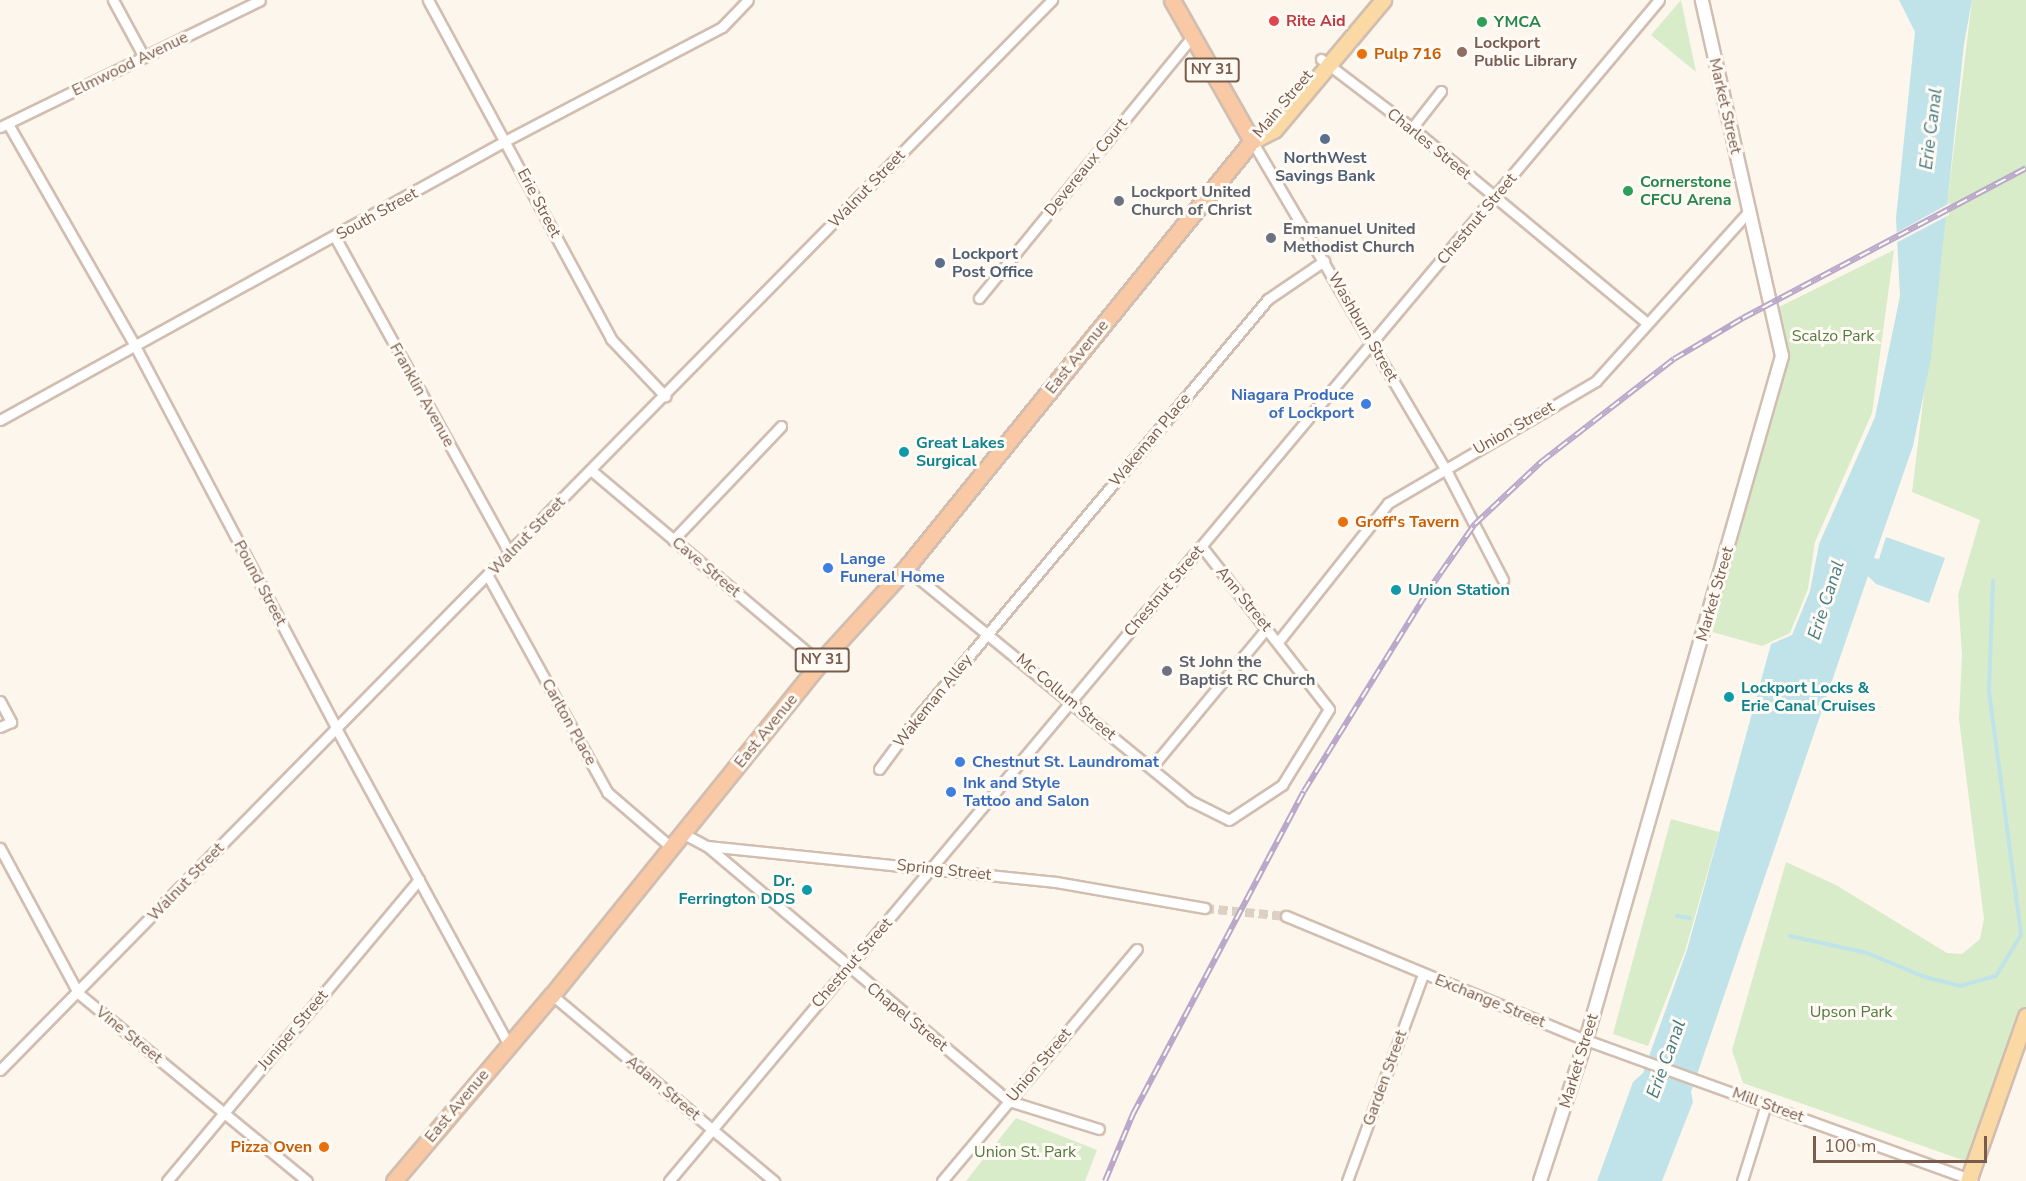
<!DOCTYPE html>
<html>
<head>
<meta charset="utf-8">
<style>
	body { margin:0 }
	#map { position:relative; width:2026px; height:1181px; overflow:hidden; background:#fdf6ec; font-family:"Nunito Sans",sans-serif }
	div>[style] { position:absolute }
	.green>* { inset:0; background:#d8ecc9 }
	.water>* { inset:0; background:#bfe3e8 }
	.pier>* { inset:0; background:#fdf6ec }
	.stream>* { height:4px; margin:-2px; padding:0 2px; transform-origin:2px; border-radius:2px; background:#bfe3e8 }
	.minor-tunnel>* { height:9px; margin-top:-4.5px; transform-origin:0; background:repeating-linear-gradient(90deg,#dcd0c4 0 9px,transparent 0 13.5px) }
	.roads { filter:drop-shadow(2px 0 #d1beb0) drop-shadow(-2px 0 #d1beb0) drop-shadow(0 2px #d1beb0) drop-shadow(0 -2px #d1beb0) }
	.minor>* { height:9px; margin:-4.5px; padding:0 4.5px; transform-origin:4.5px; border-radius:4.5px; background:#fff }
	.tertiary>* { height:12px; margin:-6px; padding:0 6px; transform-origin:6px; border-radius:6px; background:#fff }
	.primary>* { height:15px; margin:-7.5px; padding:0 7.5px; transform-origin:7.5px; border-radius:7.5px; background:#fbd9a5 }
	.trunk>* { height:15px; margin:-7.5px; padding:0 7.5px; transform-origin:7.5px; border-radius:7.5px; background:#f9c8a4 }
	.rail>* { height:6px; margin-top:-3px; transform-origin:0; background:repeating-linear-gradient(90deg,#fffaf3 0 11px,#b9a8c9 0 22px); box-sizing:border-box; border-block:2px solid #b9a8c9 }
	.dots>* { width:16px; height:16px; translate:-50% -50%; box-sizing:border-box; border:3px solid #fffaf3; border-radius:50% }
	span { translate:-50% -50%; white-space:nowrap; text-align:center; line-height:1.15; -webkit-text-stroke:6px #fffaf3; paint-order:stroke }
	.shield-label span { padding:2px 4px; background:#fffaf3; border:2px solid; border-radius:4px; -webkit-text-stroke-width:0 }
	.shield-label { font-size:15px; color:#7a5c4d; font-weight:700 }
	.health-label { font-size:16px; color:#be3a42; font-weight:700 }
	.left { translate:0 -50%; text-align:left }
	.leisure-label { font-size:16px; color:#27864d; font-weight:700 }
	.education-label { font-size:16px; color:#785e54; font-weight:700 }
	.food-label { font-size:16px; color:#c56008; font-weight:700 }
	.right { translate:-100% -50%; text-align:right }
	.street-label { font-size:16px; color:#7a5c4d }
	.service-label { font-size:16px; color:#4e5e75; font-weight:700 }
	.worship-label { font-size:16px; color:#5b616d; font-weight:700 }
	.park-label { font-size:16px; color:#537a41 }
	.shop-label { font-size:16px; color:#366cbe; font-weight:700 }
	.culture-label { font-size:16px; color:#0d838f; font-weight:700 }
	.water-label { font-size:18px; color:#437c86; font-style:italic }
	.scale { position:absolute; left:1813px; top:1136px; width:174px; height:27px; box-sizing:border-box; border:3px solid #7a5c4d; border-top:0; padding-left:8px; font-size:18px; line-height:21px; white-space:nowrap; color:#7a5c4d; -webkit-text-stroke:4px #fffaf3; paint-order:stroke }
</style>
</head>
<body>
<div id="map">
	<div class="green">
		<i style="clip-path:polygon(1681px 0,1696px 72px,1651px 35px)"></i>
		<i style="clip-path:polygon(1972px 0,2026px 0,2026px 1016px,1974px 1164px,1743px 1083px,1732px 1050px,1786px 862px,1836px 885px,1947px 953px,1962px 954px,1980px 939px,1984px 919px,1959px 719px,1962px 655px,1958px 595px,1980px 520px,1912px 492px)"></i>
		<i style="clip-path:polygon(1894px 250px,1872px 413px,1815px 542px,1808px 589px,1790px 633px,1762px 646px,1705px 630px,1786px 356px,1775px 309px)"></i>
		<i style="clip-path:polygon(1671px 819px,1719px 832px,1685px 951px,1648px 1046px,1613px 1034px)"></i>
		<i style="clip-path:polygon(1016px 1118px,1097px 1150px,1085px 1181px,966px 1181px)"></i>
	</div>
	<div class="water">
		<i style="clip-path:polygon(1899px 0,1972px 0,1964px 44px,1931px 358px,1913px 446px,1874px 558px,1879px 559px,1886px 537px,1945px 558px,1929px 603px,1876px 584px,1868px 576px,1691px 1092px,1693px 1102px,1662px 1181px,1597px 1181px,1633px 1082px,1643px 1073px,1687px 950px,1771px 644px,1792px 635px,1810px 591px,1819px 544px,1875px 417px,1900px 296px,1896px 218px,1915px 32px)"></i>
	</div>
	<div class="pier">
		<i style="clip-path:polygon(1950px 203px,1949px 215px,1894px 244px,1894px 234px)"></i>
	</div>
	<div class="stream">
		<i style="left:1993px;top:581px;width:110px;rotate:92.1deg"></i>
		<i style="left:1989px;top:691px;width:246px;rotate:82.5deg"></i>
		<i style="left:1677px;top:916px;width:13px;rotate:9deg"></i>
		<i style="left:1790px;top:936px;width:79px;rotate:12.4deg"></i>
		<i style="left:1867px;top:953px;width:63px;rotate:22.5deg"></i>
		<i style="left:1925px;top:977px;width:36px;rotate:14deg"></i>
		<i style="left:1960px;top:986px;width:37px;rotate:-16deg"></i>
		<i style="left:1996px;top:976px;width:48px;rotate:-58.6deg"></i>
	</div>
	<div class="minor-tunnel">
		<i style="left:1205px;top:908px;width:81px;rotate:5.6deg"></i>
	</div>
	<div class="roads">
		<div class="minor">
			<i style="left:113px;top:0;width:65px;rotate:61.5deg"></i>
			<i style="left:428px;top:0;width:385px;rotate:61.6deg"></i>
			<i style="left:611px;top:339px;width:79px;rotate:46.5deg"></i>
			<i style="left:1321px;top:59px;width:114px;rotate:37.2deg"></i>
			<i style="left:1412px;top:128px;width:305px;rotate:39.7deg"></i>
			<i style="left:8px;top:124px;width:256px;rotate:60.2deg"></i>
			<i style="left:135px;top:346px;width:432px;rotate:62.2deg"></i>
			<i style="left:336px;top:728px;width:361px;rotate:61.4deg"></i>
			<i style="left:0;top:127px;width:289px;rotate:-26deg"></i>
			<i style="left:1412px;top:128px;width:47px;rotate:-51.9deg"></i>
			<i style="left:1252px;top:141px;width:380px;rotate:59.5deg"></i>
			<i style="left:1445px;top:468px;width:126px;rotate:62.6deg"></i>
			<i style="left:335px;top:237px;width:360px;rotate:61.1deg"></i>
			<i style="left:979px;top:298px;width:338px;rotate:-50.8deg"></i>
			<i style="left:0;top:420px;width:577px;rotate:-28.92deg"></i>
			<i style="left:505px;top:141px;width:245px;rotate:-27.7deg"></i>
			<i style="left:722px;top:27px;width:37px;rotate:-46deg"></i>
			<i style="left:592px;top:471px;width:298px;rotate:40.1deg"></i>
			<i style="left:673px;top:540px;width:157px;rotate:-46.5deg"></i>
			<i style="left:906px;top:568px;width:368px;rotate:39.3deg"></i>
			<i style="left:1191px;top:801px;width:42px;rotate:26.6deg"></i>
			<i style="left:1229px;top:820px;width:64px;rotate:-33.4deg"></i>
			<i style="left:1282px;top:785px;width:89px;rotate:-58.3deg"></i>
			<i style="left:1329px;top:709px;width:206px;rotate:-128.1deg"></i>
			<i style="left:488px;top:576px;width:247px;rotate:61.1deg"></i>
			<i style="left:607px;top:792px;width:86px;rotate:40.7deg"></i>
			<i style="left:1278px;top:642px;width:177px;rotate:-51.6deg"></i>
			<i style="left:1388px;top:503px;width:241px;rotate:-30.4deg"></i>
			<i style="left:1596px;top:381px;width:229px;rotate:-48deg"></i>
			<i style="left:0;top:701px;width:24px;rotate:62deg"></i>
			<i style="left:11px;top:722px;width:12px;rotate:156deg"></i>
			<i style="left:1151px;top:768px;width:182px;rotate:-50.4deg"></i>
			<i style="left:879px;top:769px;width:57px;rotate:-53.5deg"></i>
			<i style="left:913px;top:723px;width:553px;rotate:-50.06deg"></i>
			<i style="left:1268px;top:299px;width:68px;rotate:-34.2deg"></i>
			<i style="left:684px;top:834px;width:26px;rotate:28deg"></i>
			<i style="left:707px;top:846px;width:351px;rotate:5.9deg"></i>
			<i style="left:1056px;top:882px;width:151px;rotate:9.9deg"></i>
			<i style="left:707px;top:846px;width:395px;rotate:40.2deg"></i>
			<i style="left:1009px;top:1101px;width:94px;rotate:17.3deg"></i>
			<i style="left:0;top:848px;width:165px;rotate:61.7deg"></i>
			<i style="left:78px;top:993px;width:296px;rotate:39.4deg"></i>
			<i style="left:1286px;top:916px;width:325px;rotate:22.5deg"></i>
			<i style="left:1586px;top:1040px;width:411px;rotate:19.9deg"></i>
			<i style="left:552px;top:995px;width:290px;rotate:40deg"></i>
			<i style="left:0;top:1070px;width:1501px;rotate:-45.49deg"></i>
			<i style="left:167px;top:1181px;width:393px;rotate:-50.1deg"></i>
			<i style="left:669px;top:1181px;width:1541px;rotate:-50.03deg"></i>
			<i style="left:942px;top:1181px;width:303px;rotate:-50deg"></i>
			<i style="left:1347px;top:1181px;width:221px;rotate:-69.8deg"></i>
			<i style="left:1742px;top:1181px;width:81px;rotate:-72.7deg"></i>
		</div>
		<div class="tertiary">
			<i style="left:1540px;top:1181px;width:148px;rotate:-71.9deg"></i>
			<i style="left:1586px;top:1040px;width:712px;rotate:-74.01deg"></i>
			<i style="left:1782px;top:356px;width:365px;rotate:-102.7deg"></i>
		</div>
		<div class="primary">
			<i style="left:1252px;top:141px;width:25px;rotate:-27deg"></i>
			<i style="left:1274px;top:130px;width:170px;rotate:-50deg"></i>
			<i style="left:1968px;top:1181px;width:175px;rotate:-70.6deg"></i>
		</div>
		<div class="trunk">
			<i style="left:394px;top:1181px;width:244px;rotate:-49.7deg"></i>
			<i style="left:552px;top:995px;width:433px;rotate:-51.1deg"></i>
			<i style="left:824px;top:658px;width:122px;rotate:-47.7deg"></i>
			<i style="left:906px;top:568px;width:550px;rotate:-50.98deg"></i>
			<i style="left:1252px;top:141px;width:162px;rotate:-119.6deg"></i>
		</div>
	</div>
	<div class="rail">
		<i style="left:1105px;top:1181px;width:73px;rotate:-67.3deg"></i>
		<i style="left:1133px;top:1114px;width:365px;rotate:-62.1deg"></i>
		<i style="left:1304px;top:791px;width:235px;rotate:-58.2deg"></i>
		<i style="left:1428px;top:591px;width:82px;rotate:-55deg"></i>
		<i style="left:1475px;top:524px;width:91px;rotate:-43.2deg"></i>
		<i style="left:1541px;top:462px;width:168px;rotate:-37.8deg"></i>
		<i style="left:1674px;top:359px;width:80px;rotate:-30.7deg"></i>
		<i style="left:1743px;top:318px;width:320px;rotate:-27.9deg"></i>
	</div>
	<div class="dots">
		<i style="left:1274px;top:21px;background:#e0444e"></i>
		<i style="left:1482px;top:22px;background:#2e9e5b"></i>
		<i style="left:1462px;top:52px;background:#8d6e63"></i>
		<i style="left:1362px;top:54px;background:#e8710a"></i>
		<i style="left:1325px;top:139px;background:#5c6f8a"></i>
		<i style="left:1628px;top:191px;background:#2e9e5b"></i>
		<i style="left:1119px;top:201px;background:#6b7280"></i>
		<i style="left:1271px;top:238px;background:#6b7280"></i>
		<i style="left:940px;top:263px;background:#5c6f8a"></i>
		<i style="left:1366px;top:404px;background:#3f7fe0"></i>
		<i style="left:904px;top:452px;background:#0f9aa8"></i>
		<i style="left:1343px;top:522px;background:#e8710a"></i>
		<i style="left:828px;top:568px;background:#3f7fe0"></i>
		<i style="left:1396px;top:590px;background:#0f9aa8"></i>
		<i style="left:1167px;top:671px;background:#6b7280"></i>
		<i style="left:1729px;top:697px;background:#0f9aa8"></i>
		<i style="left:960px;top:762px;background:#3f7fe0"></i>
		<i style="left:951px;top:792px;background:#3f7fe0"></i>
		<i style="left:807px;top:890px;background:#0f9aa8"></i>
		<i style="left:324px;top:1147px;background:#e8710a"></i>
	</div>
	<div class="shield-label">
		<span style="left:1212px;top:70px">NY 31</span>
		<span style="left:822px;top:660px">NY 31</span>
	</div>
	<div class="health-label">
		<span class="left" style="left:1286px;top:21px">Rite Aid</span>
	</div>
	<div class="leisure-label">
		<span class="left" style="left:1494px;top:22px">YMCA</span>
		<span class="left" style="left:1640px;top:191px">Cornerstone<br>CFCU Arena</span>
	</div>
	<div class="education-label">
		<span class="left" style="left:1474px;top:52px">Lockport<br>Public Library</span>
	</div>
	<div class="food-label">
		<span class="left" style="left:1374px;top:54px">Pulp 716</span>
		<span class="left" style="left:1355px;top:522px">Groff's Tavern</span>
		<span class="right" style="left:312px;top:1147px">Pizza Oven</span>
	</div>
	<div class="street-label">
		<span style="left:130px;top:64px;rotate:-26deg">Elmwood Avenue</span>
		<span style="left:1283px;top:104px;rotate:-50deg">Main Street</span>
		<span style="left:1725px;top:106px;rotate:77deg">Market Street</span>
		<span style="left:1429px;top:144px;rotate:39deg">Charles Street</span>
		<span style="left:1086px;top:167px;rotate:-51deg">Devereaux Court</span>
		<span style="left:867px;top:189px;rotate:-46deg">Walnut Street</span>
		<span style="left:539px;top:203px;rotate:62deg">Erie Street</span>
		<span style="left:377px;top:214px;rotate:-29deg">South Street</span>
		<span style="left:1477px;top:219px;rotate:-50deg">Chestnut Street</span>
		<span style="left:1363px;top:327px;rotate:60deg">Washburn Street</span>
		<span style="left:1077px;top:357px;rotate:-51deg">East Avenue</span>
		<span style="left:422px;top:395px;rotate:61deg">Franklin Avenue</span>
		<span style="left:1514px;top:428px;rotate:-30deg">Union Street</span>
		<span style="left:1150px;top:440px;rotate:-50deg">Wakeman Place</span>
		<span style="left:527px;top:536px;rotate:-46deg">Walnut Street</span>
		<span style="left:706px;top:567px;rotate:40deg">Cave Street</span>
		<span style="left:260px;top:583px;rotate:62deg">Pound Street</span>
		<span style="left:1164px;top:591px;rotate:-50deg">Chestnut Street</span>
		<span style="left:1715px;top:594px;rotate:-74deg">Market Street</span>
		<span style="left:1244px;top:599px;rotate:51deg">Ann Street</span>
		<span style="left:1066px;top:697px;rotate:40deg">Mc Collum Street</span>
		<span style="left:933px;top:701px;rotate:-51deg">Wakeman Alley</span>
		<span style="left:569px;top:722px;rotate:61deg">Carlton Place</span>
		<span style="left:766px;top:731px;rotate:-51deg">East Avenue</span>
		<span style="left:944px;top:870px;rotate:6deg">Spring Street</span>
		<span style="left:186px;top:882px;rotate:-46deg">Walnut Street</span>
		<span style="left:852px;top:963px;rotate:-49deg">Chestnut Street</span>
		<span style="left:1490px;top:1001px;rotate:22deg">Exchange Street</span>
		<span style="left:907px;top:1017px;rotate:39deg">Chapel Street</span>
		<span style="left:293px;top:1030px;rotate:-50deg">Juniper Street</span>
		<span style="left:129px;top:1035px;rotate:39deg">Vine Street</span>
		<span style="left:1579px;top:1061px;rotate:-73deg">Market Street</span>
		<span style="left:1039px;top:1065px;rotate:-50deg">Union Street</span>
		<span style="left:1385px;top:1078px;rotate:-70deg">Garden Street</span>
		<span style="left:663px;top:1088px;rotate:40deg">Adam Street</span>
		<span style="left:1768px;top:1105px;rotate:20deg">Mill Street</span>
		<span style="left:457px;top:1106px;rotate:-50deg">East Avenue</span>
	</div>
	<div class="service-label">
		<span style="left:1325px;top:167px">NorthWest<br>Savings Bank</span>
		<span class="left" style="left:952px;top:263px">Lockport<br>Post Office</span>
	</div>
	<div class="worship-label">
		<span class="left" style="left:1131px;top:201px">Lockport United<br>Church of Christ</span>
		<span class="left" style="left:1283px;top:238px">Emmanuel United<br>Methodist Church</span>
		<span class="left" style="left:1179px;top:671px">St John the<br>Baptist RC Church</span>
	</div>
	<div class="park-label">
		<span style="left:1833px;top:336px">Scalzo Park</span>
		<span style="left:1851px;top:1012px">Upson Park</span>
		<span style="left:1025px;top:1152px">Union St. Park</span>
	</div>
	<div class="shop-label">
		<span class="right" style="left:1354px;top:404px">Niagara Produce<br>of Lockport</span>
		<span class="left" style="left:840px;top:568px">Lange<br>Funeral Home</span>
		<span class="left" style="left:972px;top:762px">Chestnut St. Laundromat</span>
		<span class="left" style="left:963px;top:792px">Ink and Style<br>Tattoo and Salon</span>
	</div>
	<div class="culture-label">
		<span class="left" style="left:916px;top:452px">Great Lakes<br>Surgical</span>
		<span class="left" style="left:1408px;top:590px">Union Station</span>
		<span class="left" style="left:1741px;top:697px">Lockport Locks &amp;<br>Erie Canal Cruises</span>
		<span class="right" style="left:795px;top:890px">Dr.<br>Ferrington DDS</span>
	</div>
	<div class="water-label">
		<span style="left:1931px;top:129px;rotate:-83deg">Erie Canal</span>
		<span style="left:1826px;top:600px;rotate:-72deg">Erie Canal</span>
		<span style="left:1666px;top:1059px;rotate:-70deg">Erie Canal</span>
	</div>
	<div class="scale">100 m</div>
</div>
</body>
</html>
